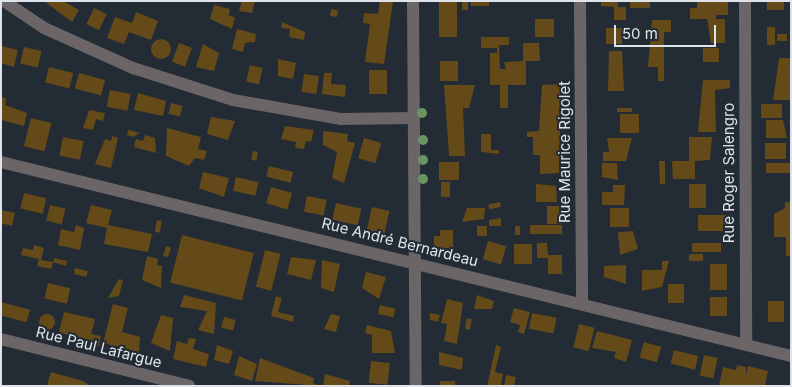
<!DOCTYPE html>
<html>
<head>
<meta charset="utf-8">
<style>
	body { margin:0 }
	#map { position:relative; width:792px; height:387px; overflow:hidden; background:#232b34; font-family:Inter,sans-serif }
	div>[style] { position:absolute }
	.building>* { inset:0; background:#644919; transform-origin:0 0 }
	.round { border-radius:50% }
	.minor>* { height:12px; margin:-6px; padding:0 6px; transform-origin:6px; border-radius:6px; background:#6b6568 }
	.trees>* { width:10px; height:10px; margin:-5px; border-radius:50%; background:#699561 }
	span { translate:-50% -50%; white-space:nowrap; text-align:center; line-height:1.15; -webkit-text-stroke:4px #232b34; paint-order:stroke }
	.street-label { font-size:15px; color:#dee4ea }
	.frame { position:absolute; inset:0; border:2px solid #dee4ea; pointer-events:none }
	.scale { position:absolute; left:614px; top:25px; width:102px; height:22px; box-sizing:border-box; border:2px solid #dee4ea; border-top:0; padding-left:6px; font-size:15px; line-height:18px; white-space:nowrap; color:#dee4ea; -webkit-text-stroke:4px #232b34; paint-order:stroke }
</style>
</head>
<body>
<div id="map">
	<div class="building">
		<i style="clip-path:polygon(44px 1px,63px 1px,79px 10px,72px 22px)"></i>
		<i style="clip-path:polygon(242px 1px,255px 1px,252px 13px,239px 11px)"></i>
		<i style="clip-path:polygon(380px 1px,393px 2px,384px 64px,365px 62px,370px 24px,363px 23px,364px 13px,378px 14px)"></i>
		<i style="left:439px;top:1px;width:18px;height:36px"></i>
		<i style="left:462px;top:1px;width:6px;height:9px"></i>
		<i style="left:471px;top:1px;width:18px;height:5px"></i>
		<i style="clip-path:polygon(601px 1px,618px 1px,618px 7px,626px 7px,626px 20px,614px 20px,614px 7px,601px 6px)"></i>
		<i style="left:630px;top:1px;width:20px;height:7px"></i>
		<i style="clip-path:polygon(697px 1px,728px 1px,728px 15px,716px 15px,716px 19px,725px 19px,725px 43px,711px 43px,707px 19px,690px 19px,690px 8px,697px 8px)"></i>
		<i style="left:767px;top:2px;width:17px;height:8px"></i>
		<i style="clip-path:polygon(214px 5px,230px 9px,229px 16px,235px 17px,232px 29px,210px 19px)"></i>
		<i style="left:94px;top:8px;width:14px;height:18px;rotate:25deg"></i>
		<i style="left:331px;top:9px;width:7px;height:7px;rotate:8deg"></i>
		<i style="clip-path:polygon(136px 12px,158px 21px,151px 40px,129px 32px,124px 44px,107px 38px,115px 17px,132px 23px)"></i>
		<i style="left:535px;top:19px;width:19px;height:18px"></i>
		<i style="clip-path:polygon(652px 20px,671px 20px,671px 32px,664px 32px,664px 81px,658px 81px,658px 67px,648px 67px)"></i>
		<i style="clip-path:polygon(282px 22px,305px 32px,304px 40px,289px 37px,290px 29px,281px 28px)"></i>
		<i style="left:767px;top:27px;width:8px;height:18px"></i>
		<i style="left:606px;top:28px;width:16px;height:16px"></i>
		<i style="clip-path:polygon(237px 29px,256px 34px,255px 42px,245px 43px,243px 52px,232px 49px)"></i>
		<i style="left:777px;top:34px;width:10px;height:7px"></i>
		<i style="clip-path:polygon(481px 37px,509px 37px,509px 45px,499px 45px,500px 69px,506px 69px,504px 62px,523px 61px,523px 43px,539px 43px,540px 61px,526px 61px,526px 85px,508px 85px,508px 108px,500px 108px,500px 85px,490px 85px,490px 53px,497px 53px,497px 48px,481px 48px)"></i>
		<i class="round" style="left:151px;top:39px;width:20px;height:20px"></i>
		<i style="left:179px;top:43px;width:14px;height:20px;rotate:21deg"></i>
		<i style="clip-path:polygon(203px 44px,219px 53px,214px 71px,196px 67px)"></i>
		<i style="clip-path:polygon(1px 46px,18px 50px,14px 67px,1px 63px)"></i>
		<i style="left:24px;top:47px;width:18px;height:17px;rotate:13deg"></i>
		<i style="left:703px;top:48px;width:16px;height:14px"></i>
		<i style="clip-path:polygon(609px 51px,622px 51px,624px 91px,608px 91px)"></i>
		<i style="clip-path:polygon(779px 58px,791px 58px,791px 100px,773px 100px)"></i>
		<i style="clip-path:polygon(278px 59px,296px 63px,293px 79px,278px 76px)"></i>
		<i style="left:440px;top:61px;width:18px;height:20px"></i>
		<i style="left:250px;top:65px;width:13px;height:17px;rotate:13deg"></i>
		<i style="left:49px;top:67px;width:25px;height:16px;rotate:14deg"></i>
		<i style="left:369px;top:70px;width:18px;height:24px"></i>
		<i style="left:79px;top:73px;width:27px;height:16px;rotate:15deg"></i>
		<i style="clip-path:polygon(324px 73px,332px 73px,331px 84px,346px 85px,345px 97px,322px 94px)"></i>
		<i style="left:304px;top:74px;width:15px;height:18px;rotate:8deg"></i>
		<i style="clip-path:polygon(703px 80px,730px 80px,730px 88px,715px 90px,716px 132px,698px 132px)"></i>
		<i style="clip-path:polygon(561px 84px,559px 173px,540px 174px,540px 155px,533px 155px,533px 137px,527px 137px,527px 132px,539px 131px,542px 85px)"></i>
		<i style="clip-path:polygon(444px 85px,475px 85px,469px 108px,463px 108px,465px 156px,449px 156px)"></i>
		<i style="left:110px;top:90px;width:21px;height:17px;rotate:11deg"></i>
		<i style="clip-path:polygon(138px 93px,166px 101px,163px 116px,134px 110px)"></i>
		<i style="clip-path:polygon(1px 97px,6px 98px,5px 105px,27px 113px,24px 126px,1px 120px)"></i>
		<i style="left:171px;top:103px;width:12px;height:11px;rotate:14deg"></i>
		<i style="left:761px;top:104px;width:21px;height:14px"></i>
		<i style="left:617px;top:108px;width:15px;height:4px"></i>
		<i style="clip-path:polygon(89px 110px,105px 113px,103px 121px,96px 119px,93px 130px,83px 128px)"></i>
		<i style="left:639px;top:114px;width:19px;height:19px;rotate:90deg"></i>
		<i style="clip-path:polygon(211px 117px,235px 121px,228px 140px,207px 134px)"></i>
		<i style="left:31px;top:118px;width:21px;height:29px;rotate:14deg"></i>
		<i style="clip-path:polygon(766px 120px,783px 120px,787px 138px,766px 138px)"></i>
		<i style="clip-path:polygon(285px 126px,314px 130px,311px 142px,306px 141px,304px 149px,295px 148px,296px 142px,281px 139px)"></i>
		<i style="clip-path:polygon(167px 128px,201px 137px,198px 149px,207px 151px,204px 160px,195px 158px,189px 166px,166px 156px)"></i>
		<i style="clip-path:polygon(128px 130px,129px 130px,140px 133px,133px 137px,127px 135px)"></i>
		<i style="clip-path:polygon(323px 131px,348px 134px,347px 141px,355px 143px,344px 183px,332px 178px,337px 152px,323px 145px)"></i>
		<i style="clip-path:polygon(481px 134px,491px 134px,491px 150px,499px 150px,499px 154px,481px 152px)"></i>
		<i style="clip-path:polygon(145px 135px,155px 138px,156px 153px,134px 147px,136px 139px,143px 141px)"></i>
		<i style="clip-path:polygon(112px 136px,118px 138px,111px 168px,95px 164px,105px 139px,111px 141px)"></i>
		<i style="left:63px;top:137px;width:21px;height:19px;rotate:11deg"></i>
		<i style="clip-path:polygon(689px 137px,712px 137px,710px 160px,695px 161px,695px 179px,673px 179px,672px 161px,689px 161px)"></i>
		<i style="left:364px;top:138px;width:18px;height:21px;rotate:16deg"></i>
		<i style="clip-path:polygon(607px 138px,632px 138px,626px 161px,603px 161px,603px 152px,609px 152px)"></i>
		<i style="left:765px;top:143px;width:21px;height:16px"></i>
		<i style="left:253px;top:151px;width:5px;height:9px;rotate:11deg"></i>
		<i style="clip-path:polygon(659px 161px,665px 161px,665px 184px,660px 184px)"></i>
		<i style="left:439px;top:162px;width:20px;height:18px"></i>
		<i style="clip-path:polygon(602px 163px,617px 163px,618px 180px,602px 177px)"></i>
		<i style="left:791px;top:163px;width:10px;height:25px;rotate:90deg"></i>
		<i style="left:269px;top:166px;width:25px;height:11px;rotate:14deg"></i>
		<i style="clip-path:polygon(203px 172px,229px 178px,224px 197px,199px 188px)"></i>
		<i style="left:236px;top:177px;width:23px;height:14px;rotate:13deg"></i>
		<i style="left:441px;top:182px;width:9px;height:15px"></i>
		<i style="clip-path:polygon(536px 184px,556px 186px,557px 202px,536px 202px)"></i>
		<i style="left:689px;top:184px;width:17px;height:24px"></i>
		<i style="clip-path:polygon(613px 185px,625px 185px,624px 205px,602px 205px,602px 192px,613px 192px)"></i>
		<i style="left:271px;top:187px;width:22px;height:17px;rotate:16deg"></i>
		<i style="left:24px;top:193px;width:23px;height:16px;rotate:13deg"></i>
		<i style="left:307px;top:196px;width:20px;height:16px;rotate:11deg"></i>
		<i style="left:500px;top:202px;width:5px;height:12px;rotate:79deg"></i>
		<i style="clip-path:polygon(785px 202px,791px 202px,791px 256px,786px 256px,786px 237px,774px 237px,774px 214px,785px 208px)"></i>
		<i style="left:336px;top:203px;width:26px;height:17px;rotate:13deg"></i>
		<i style="left:50px;top:205px;width:16px;height:16px;rotate:14deg"></i>
		<i style="clip-path:polygon(91px 205px,112px 210px,108px 225px,152px 234px,148px 252px,104px 244px,107px 228px,86px 223px)"></i>
		<i style="left:562px;top:206px;width:18px;height:15px;rotate:90deg"></i>
		<i style="left:372px;top:207px;width:18px;height:24px;rotate:13deg"></i>
		<i style="clip-path:polygon(467px 208px,485px 208px,484px 219px,462px 222px)"></i>
		<i style="left:610px;top:208px;width:19px;height:19px"></i>
		<i style="clip-path:polygon(1px 210px,15px 213px,12px 226px,1px 223px)"></i>
		<i style="left:698px;top:215px;width:28px;height:16px"></i>
		<i style="clip-path:polygon(501px 218px,501px 226px,489px 226px,489px 220px)"></i>
		<i style="left:157px;top:220px;width:5px;height:12px;rotate:11deg"></i>
		<i style="clip-path:polygon(76px 225px,84px 228px,80px 250px,58px 245px,61px 229px,74px 232px)"></i>
		<i style="left:562px;top:225px;width:9px;height:32px;rotate:90deg"></i>
		<i style="left:477px;top:226px;width:10px;height:10px"></i>
		<i style="left:515px;top:226px;width:5px;height:9px"></i>
		<i style="clip-path:polygon(440px 230px,453px 230px,453px 248px,434px 248px,434px 236px,440px 236px)"></i>
		<i style="clip-path:polygon(633px 231px,638px 249px,620px 255px,618px 232px)"></i>
		<i style="left:182px;top:235px;width:74px;height:49px;rotate:14deg"></i>
		<i style="left:488px;top:241px;width:19px;height:19px;rotate:16deg"></i>
		<i style="clip-path:polygon(537px 243px,547px 243px,548px 255px,562px 255px,562px 274px,548px 274px,548px 258px,537px 258px)"></i>
		<i style="left:721px;top:243px;width:9px;height:29px;rotate:90deg"></i>
		<i style="left:514px;top:244px;width:18px;height:20px"></i>
		<i style="clip-path:polygon(34px 245px,44px 248px,41px 260px,53px 262px,51px 269px,37px 266px,39px 259px,21px 255px,23px 248px,33px 250px)"></i>
		<i style="clip-path:polygon(166px 246px,171px 248px,168px 257px,163px 256px)"></i>
		<i style="left:265px;top:250px;width:16px;height:38px;rotate:14deg"></i>
		<i style="left:689px;top:254px;width:14px;height:7px"></i>
		<i style="clip-path:polygon(147px 256px,158px 259px,157px 265px,162px 266px,161px 288px,142px 280px)"></i>
		<i style="clip-path:polygon(291px 257px,316px 260px,311px 280px,287px 274px)"></i>
		<i style="clip-path:polygon(54px 258px,67px 261px,66px 266px,53px 262px)"></i>
		<i style="clip-path:polygon(322px 260px,340px 264px,334px 292px,321px 288px)"></i>
		<i style="clip-path:polygon(662px 261px,669px 261px,662px 287px,642px 291px,642px 270px,662px 270px)"></i>
		<i style="left:710px;top:264px;width:17px;height:26px"></i>
		<i style="clip-path:polygon(626px 265px,626px 284px,604px 277px,604px 266px)"></i>
		<i style="left:75px;top:268px;width:13px;height:6px;rotate:13deg"></i>
		<i style="clip-path:polygon(366px 272px,386px 277px,379px 299px,362px 288px)"></i>
		<i style="clip-path:polygon(119px 279px,123px 280px,119px 296px,108px 298px)"></i>
		<i style="left:48px;top:283px;width:23px;height:16px;rotate:13deg"></i>
		<i style="left:668px;top:284px;width:16px;height:19px"></i>
		<i style="clip-path:polygon(184px 295px,216px 303px,214px 334px,198px 330px,207px 311px,180px 307px)"></i>
		<i style="clip-path:polygon(477px 295px,494px 301px,492px 309px,474px 309px)"></i>
		<i style="clip-path:polygon(276px 296px,282px 298px,278px 312px,294px 316px,293px 322px,271px 316px)"></i>
		<i style="left:727px;top:297px;width:19px;height:17px;rotate:90deg"></i>
		<i style="clip-path:polygon(447px 299px,463px 303px,457px 344px,444px 341px,447px 324px,441px 323px)"></i>
		<i style="left:768px;top:301px;width:16px;height:21px"></i>
		<i style="left:1px;top:302px;width:30px;height:13px;rotate:15deg"></i>
		<i style="clip-path:polygon(113px 304px,128px 308px,122px 332px,140px 337px,139px 352px,103px 343px)"></i>
		<i style="left:380px;top:305px;width:16px;height:9px;rotate:14deg"></i>
		<i style="clip-path:polygon(514px 308px,530px 312px,524px 334px,518px 332px,520px 325px,510px 322px)"></i>
		<i style="clip-path:polygon(64px 312px,95px 319px,91px 334px,101px 336px,99px 346px,59px 332px)"></i>
		<i style="clip-path:polygon(430px 313px,440px 315px,438px 322px,430px 320px)"></i>
		<i style="left:532px;top:313px;width:25px;height:16px;rotate:11deg"></i>
		<i style="clip-path:polygon(331px 314px,340px 316px,336px 332px,324px 329px)"></i>
		<i class="round" style="left:39px;top:314px;width:16px;height:16px"></i>
		<i style="clip-path:polygon(161px 315px,173px 318px,170px 351px,151px 343px)"></i>
		<i style="left:224px;top:317px;width:12px;height:11px;rotate:14deg"></i>
		<i style="left:467px;top:318px;width:5px;height:11px;rotate:11deg"></i>
		<i style="left:579px;top:324px;width:16px;height:24px;rotate:14deg"></i>
		<i style="clip-path:polygon(367px 325px,391px 331px,395px 353px,372px 353px,372px 335px,365px 333px)"></i>
		<i style="clip-path:polygon(597px 331px,632px 340px,626px 362px,614px 358px,616px 352px,592px 348px)"></i>
		<i style="clip-path:polygon(189px 338px,196px 339px,193px 349px,209px 354px,206px 367px,173px 359px,177px 341px,187px 344px)"></i>
		<i style="left:644px;top:342px;width:18px;height:16px;rotate:16deg"></i>
		<i style="clip-path:polygon(217px 345px,233px 351px,229px 364px,214px 360px)"></i>
		<i style="clip-path:polygon(496px 345px,501px 347px,495px 372px,503px 374px,501px 386px,487px 386px)"></i>
		<i style="left:674px;top:350px;width:25px;height:14px;rotate:14deg"></i>
		<i style="clip-path:polygon(439px 352px,463px 358px,462px 370px,439px 365px)"></i>
		<i style="left:704px;top:355px;width:14px;height:21px;rotate:12deg"></i>
		<i style="clip-path:polygon(239px 356px,257px 364px,252px 381px,234px 375px)"></i>
		<i style="clip-path:polygon(260px 358px,314px 378px,313px 383px,320px 386px,255px 381px)"></i>
		<i style="left:371px;top:361px;width:19px;height:22px;rotate:6deg"></i>
		<i style="clip-path:polygon(737px 365px,746px 367px,746px 375px,748px 366px,768px 371px,765px 386px,719px 386px,723px 367px,736px 370px)"></i>
		<i style="clip-path:polygon(51px 372px,83px 381px,91px 386px,47px 385px)"></i>
		<i style="clip-path:polygon(325px 374px,350px 381px,349px 386px,323px 386px)"></i>
		<i style="left:506px;top:375px;width:10px;height:10px;rotate:11deg"></i>
		<i style="left:440px;top:381px;width:15px;height:5px"></i>
	</div>
	<div class="minor">
		<i style="left:4px;top:1px;width:48px;rotate:34deg"></i>
		<i style="left:44px;top:28px;width:98px;rotate:24.2deg"></i>
		<i style="left:133px;top:68px;width:105px;rotate:17.7deg"></i>
		<i style="left:233px;top:100px;width:110px;rotate:10deg"></i>
		<i style="left:341px;top:119px;width:73px;rotate:-0.8deg"></i>
		<i style="left:413px;top:1px;width:385px;rotate:89.6deg"></i>
		<i style="left:580px;top:1px;width:302px;rotate:89.6deg"></i>
		<i style="left:745px;top:1px;width:344px;rotate:89.8deg"></i>
		<i style="left:1px;top:162px;width:813px;rotate:13.8deg"></i>
		<i style="left:1px;top:339px;width:194px;rotate:14deg"></i>
	</div>
	<div class="trees">
		<i style="left:422px;top:113px"></i>
		<i style="left:423px;top:140px"></i>
		<i style="left:423px;top:160px"></i>
		<i style="left:423px;top:179px"></i>
	</div>
	<div class="street-label">
		<span style="left:565px;top:152px;rotate:-90deg">Rue Maurice Rigolet</span>
		<span style="left:729px;top:173px;rotate:-90deg">Rue Roger Salengro</span>
		<span style="left:400px;top:242px;rotate:14deg">Rue André Bernardeau</span>
		<span style="left:99px;top:347px;rotate:14deg">Rue Paul Lafargue</span>
	</div>
	<div class="frame"></div>
	<div class="scale">50 m</div>
</div>
</body>
</html>
